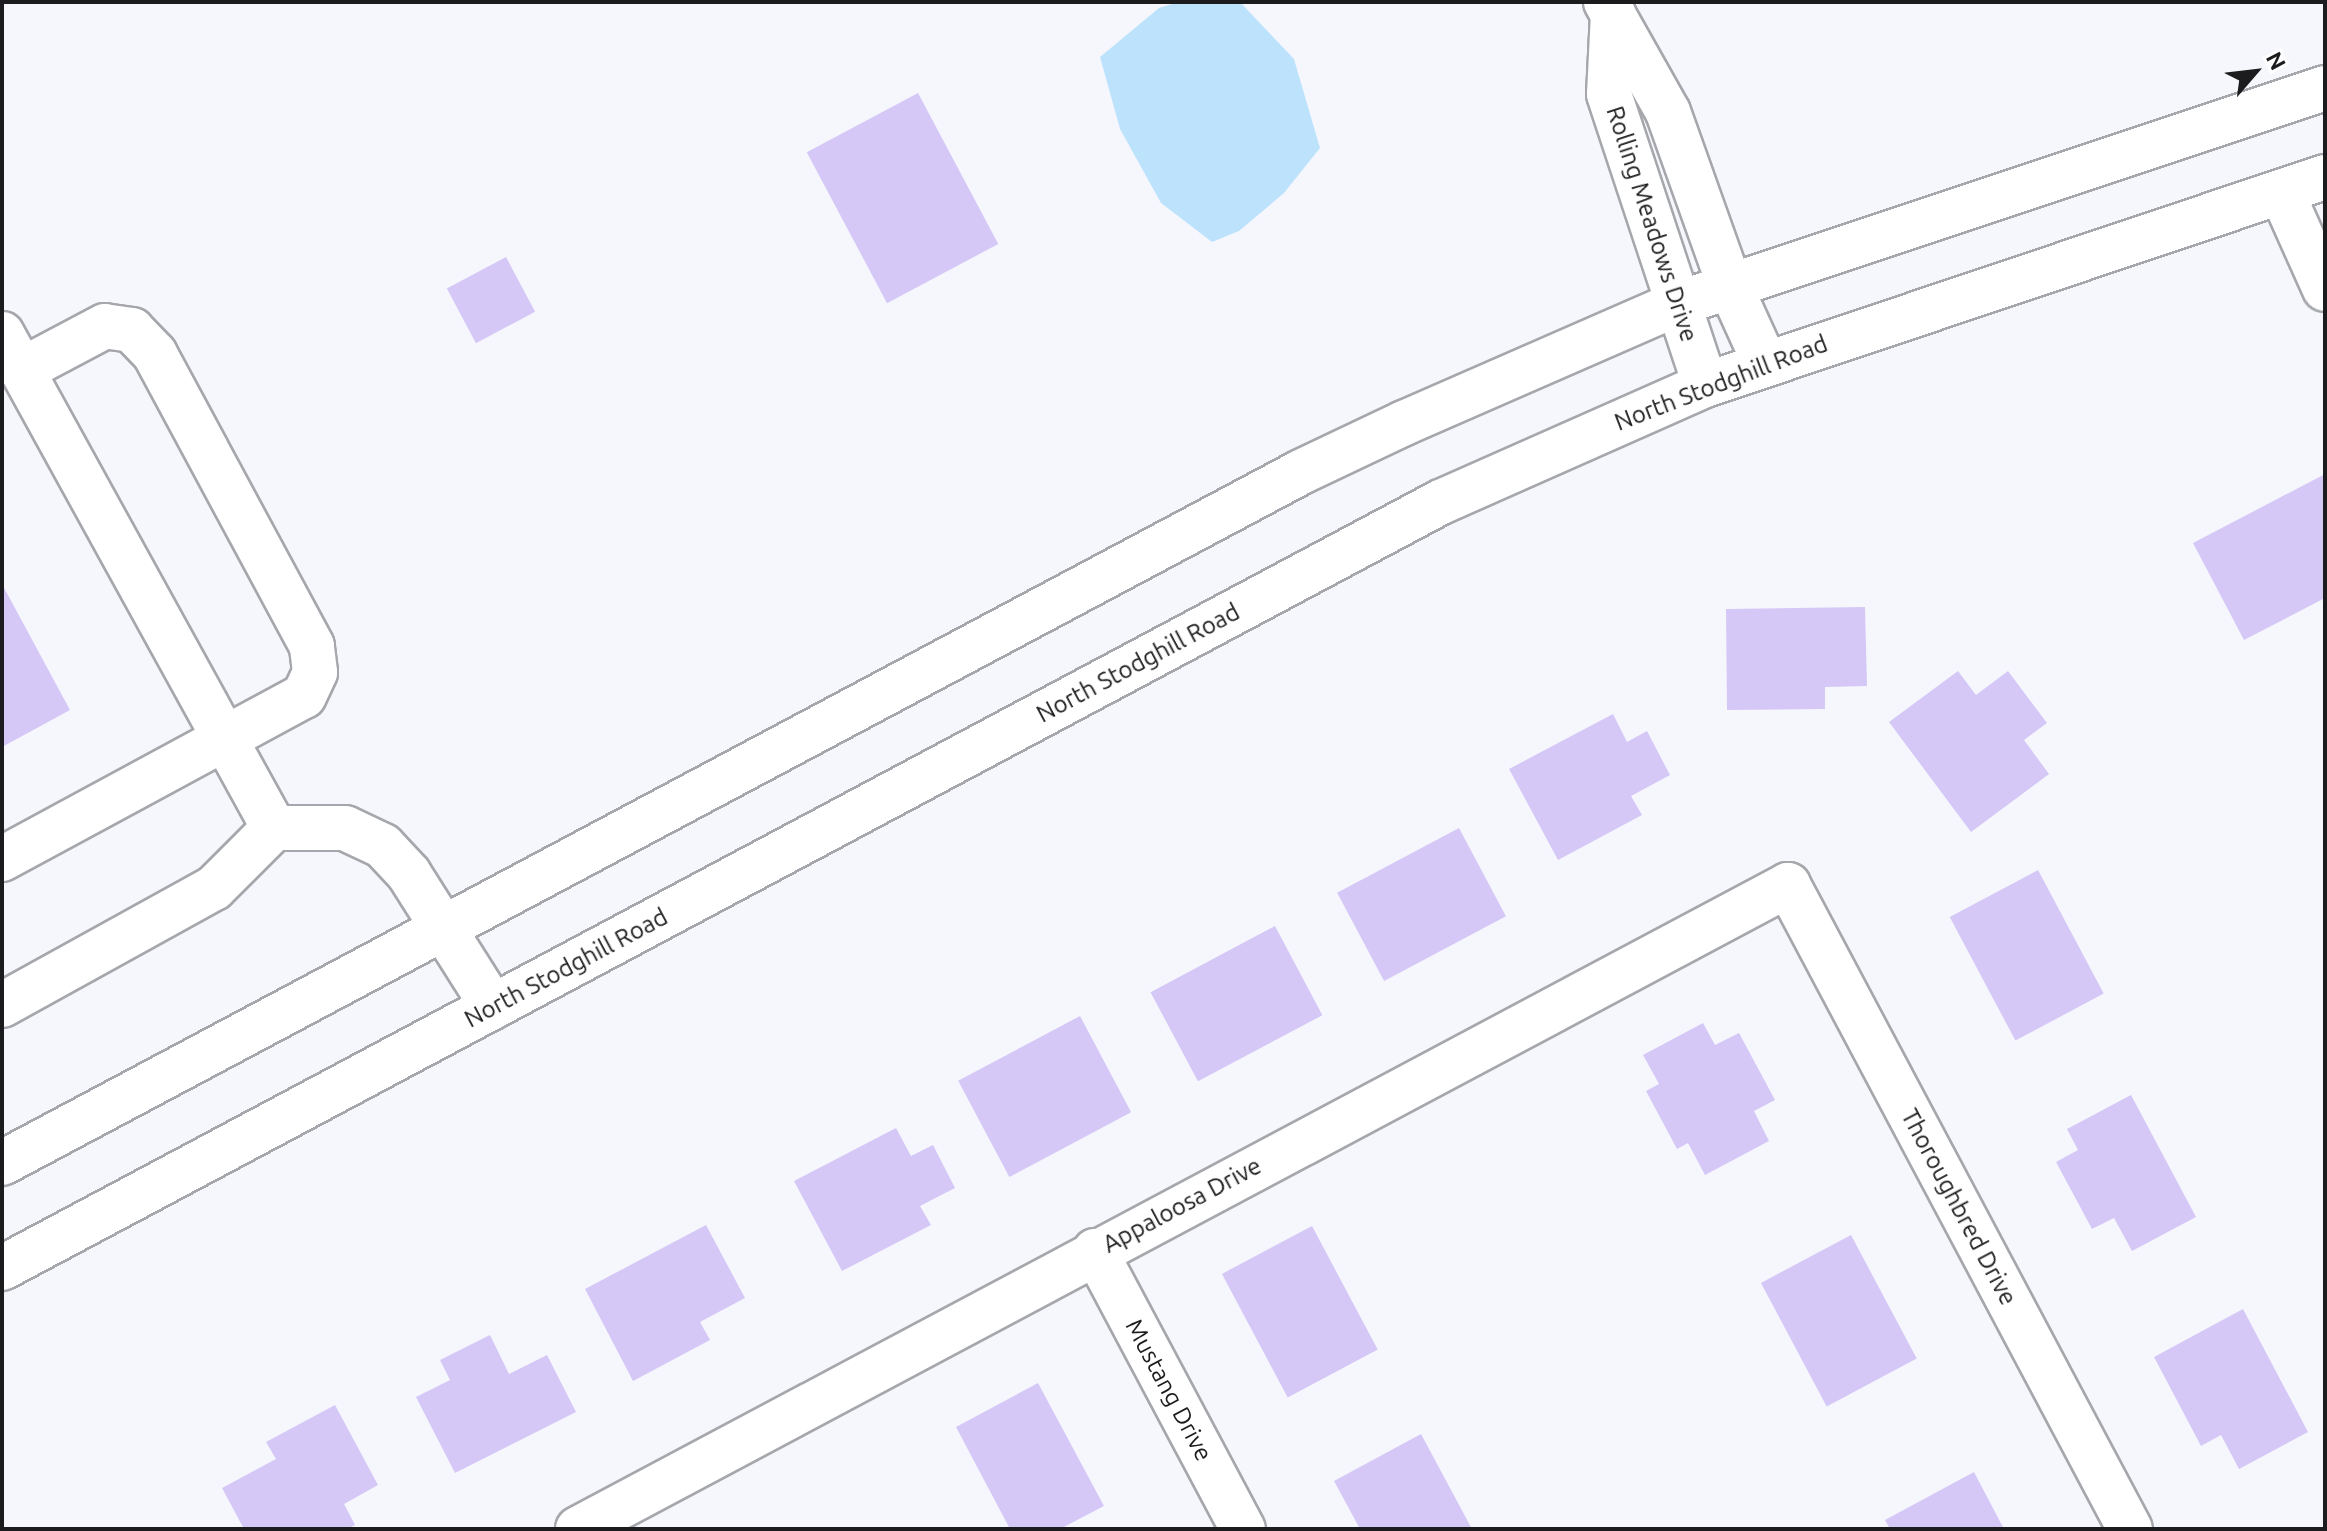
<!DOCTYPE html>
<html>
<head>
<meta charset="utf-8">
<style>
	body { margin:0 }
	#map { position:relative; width:2327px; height:1531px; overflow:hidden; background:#f6f7fd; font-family:Ubuntu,sans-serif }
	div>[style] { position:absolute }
	.water>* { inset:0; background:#bde3fc }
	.building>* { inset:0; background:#d5c8f7; transform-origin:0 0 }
	.roads { filter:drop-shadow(2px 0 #a5a7ac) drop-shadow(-2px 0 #a5a7ac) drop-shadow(0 2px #a5a7ac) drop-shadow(0 -2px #a5a7ac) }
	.minor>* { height:44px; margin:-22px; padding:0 22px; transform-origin:22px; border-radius:22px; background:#fff }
	.major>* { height:44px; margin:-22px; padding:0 22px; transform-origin:22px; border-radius:22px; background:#fff }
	span { translate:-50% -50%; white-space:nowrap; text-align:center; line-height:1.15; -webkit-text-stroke:6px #fff; paint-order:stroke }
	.street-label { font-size:24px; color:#1c1c1e }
	.frame { position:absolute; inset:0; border:4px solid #1c1c1e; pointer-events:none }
	.north { position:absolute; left:2215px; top:32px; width:80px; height:80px; -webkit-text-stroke:6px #fff; paint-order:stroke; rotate:62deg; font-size:22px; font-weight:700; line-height:32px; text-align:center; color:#1c1c1e }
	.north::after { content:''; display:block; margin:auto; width:28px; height:36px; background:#1c1c1e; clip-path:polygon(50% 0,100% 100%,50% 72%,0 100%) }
</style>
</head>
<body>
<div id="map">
	<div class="water">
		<i style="clip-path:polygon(1178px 2px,1240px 2px,1294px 59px,1320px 148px,1284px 193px,1239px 231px,1212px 242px,1161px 203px,1120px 129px,1100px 57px,1159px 8px)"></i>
	</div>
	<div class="building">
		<i style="left:918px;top:93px;width:171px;height:126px;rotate:62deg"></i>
		<i style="left:506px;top:257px;width:62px;height:67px;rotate:62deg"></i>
		<i style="clip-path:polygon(2325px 474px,2325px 598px,2244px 640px,2193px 543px)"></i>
		<i style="clip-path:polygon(2px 584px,70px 710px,2px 747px)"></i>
		<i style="clip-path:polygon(1865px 607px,1867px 686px,1825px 687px,1825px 709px,1727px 710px,1726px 609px)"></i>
		<i style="clip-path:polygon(1958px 671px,1976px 695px,2008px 671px,2047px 723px,2024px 740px,2049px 774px,1971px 832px,1889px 722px)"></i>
		<i style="clip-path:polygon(1613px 714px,1627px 742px,1647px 731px,1670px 775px,1631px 796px,1642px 815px,1558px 860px,1509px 769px)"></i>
		<i style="left:1459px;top:828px;width:100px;height:138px;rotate:62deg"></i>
		<i style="left:2038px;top:870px;width:140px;height:100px;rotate:62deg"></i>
		<i style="left:1275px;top:926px;width:101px;height:141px;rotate:62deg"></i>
		<i style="left:1080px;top:1016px;width:109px;height:138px;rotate:62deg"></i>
		<i style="clip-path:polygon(1703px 1023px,1715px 1045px,1739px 1033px,1775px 1100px,1754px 1111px,1769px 1141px,1705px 1175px,1688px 1143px,1677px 1149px,1646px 1091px,1659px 1084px,1643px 1055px)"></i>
		<i style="clip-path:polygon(2131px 1095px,2196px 1217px,2132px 1251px,2114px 1218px,2092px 1229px,2056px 1162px,2078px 1150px,2067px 1129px)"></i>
		<i style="clip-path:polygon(896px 1128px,911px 1156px,933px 1145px,955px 1188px,920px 1206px,931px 1225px,842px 1271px,794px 1181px)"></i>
		<i style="clip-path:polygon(706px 1225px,745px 1298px,700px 1322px,710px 1340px,633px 1381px,585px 1289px)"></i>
		<i style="left:1312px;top:1226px;width:140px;height:102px;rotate:62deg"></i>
		<i style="left:1851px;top:1235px;width:140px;height:102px;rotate:62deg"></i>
		<i style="clip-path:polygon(2243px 1309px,2308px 1432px,2239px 1469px,2221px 1435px,2201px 1446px,2154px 1357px)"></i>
		<i style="clip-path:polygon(490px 1335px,509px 1374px,547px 1355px,576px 1412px,455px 1473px,416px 1397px,450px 1380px,440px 1360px)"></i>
		<i style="clip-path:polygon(1038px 1383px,1104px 1506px,1060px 1529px,1010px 1529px,956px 1427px)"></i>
		<i style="clip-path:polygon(335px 1405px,378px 1485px,344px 1504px,355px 1525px,347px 1529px,244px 1529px,222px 1488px,276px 1459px,266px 1442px)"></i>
		<i style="clip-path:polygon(1421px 1434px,1472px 1529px,1360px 1529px,1334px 1481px)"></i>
		<i style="clip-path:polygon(1974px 1472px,2004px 1529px,1890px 1529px,1885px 1520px)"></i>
	</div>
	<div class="roads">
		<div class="minor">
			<i style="left:1606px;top:2px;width:126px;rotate:60.6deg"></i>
			<i style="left:1668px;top:112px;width:185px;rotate:70.4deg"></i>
			<i style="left:1730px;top:286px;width:85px;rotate:65.6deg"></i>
			<i style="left:1613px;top:13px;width:81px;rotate:92.8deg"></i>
			<i style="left:1609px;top:94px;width:306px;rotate:71.7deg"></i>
			<i style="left:2282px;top:193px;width:105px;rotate:65.9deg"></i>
			<i style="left:2px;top:334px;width:564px;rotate:61.16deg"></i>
			<i style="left:2px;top:859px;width:343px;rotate:-28.4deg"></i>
			<i style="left:304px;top:696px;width:26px;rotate:-65deg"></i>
			<i style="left:315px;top:672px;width:26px;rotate:-97deg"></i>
			<i style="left:312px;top:646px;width:332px;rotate:-118.3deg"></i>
			<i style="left:155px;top:354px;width:33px;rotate:-134deg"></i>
			<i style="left:132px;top:330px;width:27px;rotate:-172deg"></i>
			<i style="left:105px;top:326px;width:94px;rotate:152.1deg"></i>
			<i style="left:2px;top:1005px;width:242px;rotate:-28.9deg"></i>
			<i style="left:214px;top:888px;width:85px;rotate:-45deg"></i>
			<i style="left:274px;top:828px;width:71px"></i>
			<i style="left:345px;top:828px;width:42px;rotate:25.3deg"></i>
			<i style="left:383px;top:846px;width:38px;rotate:47deg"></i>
			<i style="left:409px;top:874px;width:157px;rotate:57.7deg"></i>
			<i style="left:1095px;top:1251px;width:315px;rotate:62deg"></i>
			<i style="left:578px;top:1529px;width:1371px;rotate:-28.02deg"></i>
			<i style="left:1788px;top:885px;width:729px;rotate:62.03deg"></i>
		</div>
		<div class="major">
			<i style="left:2px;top:1163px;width:1471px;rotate:-28.01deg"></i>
			<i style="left:1301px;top:472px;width:114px;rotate:-25.4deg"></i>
			<i style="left:1404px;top:423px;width:298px;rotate:-23.6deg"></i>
			<i style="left:1677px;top:304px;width:683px;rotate:-18.43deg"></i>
			<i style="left:2px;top:1268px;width:1630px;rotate:-28.03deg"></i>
			<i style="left:1441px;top:502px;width:289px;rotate:-23.9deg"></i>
			<i style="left:1705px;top:385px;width:654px;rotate:-18.55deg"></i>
		</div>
	</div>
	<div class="street-label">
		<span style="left:1652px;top:224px;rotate:72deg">Rolling Meadows Drive</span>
		<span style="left:1721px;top:383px;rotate:-21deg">North Stodghill Road</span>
		<span style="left:1138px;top:663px;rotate:-28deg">North Stodghill Road</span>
		<span style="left:566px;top:968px;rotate:-28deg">North Stodghill Road</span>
		<span style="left:1182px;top:1205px;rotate:-28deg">Appaloosa Drive</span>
		<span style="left:1959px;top:1207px;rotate:62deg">Thoroughbred Drive</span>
		<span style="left:1169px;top:1390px;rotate:62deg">Mustang Drive</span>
	</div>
	<div class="frame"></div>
	<div class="north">N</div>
</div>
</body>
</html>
